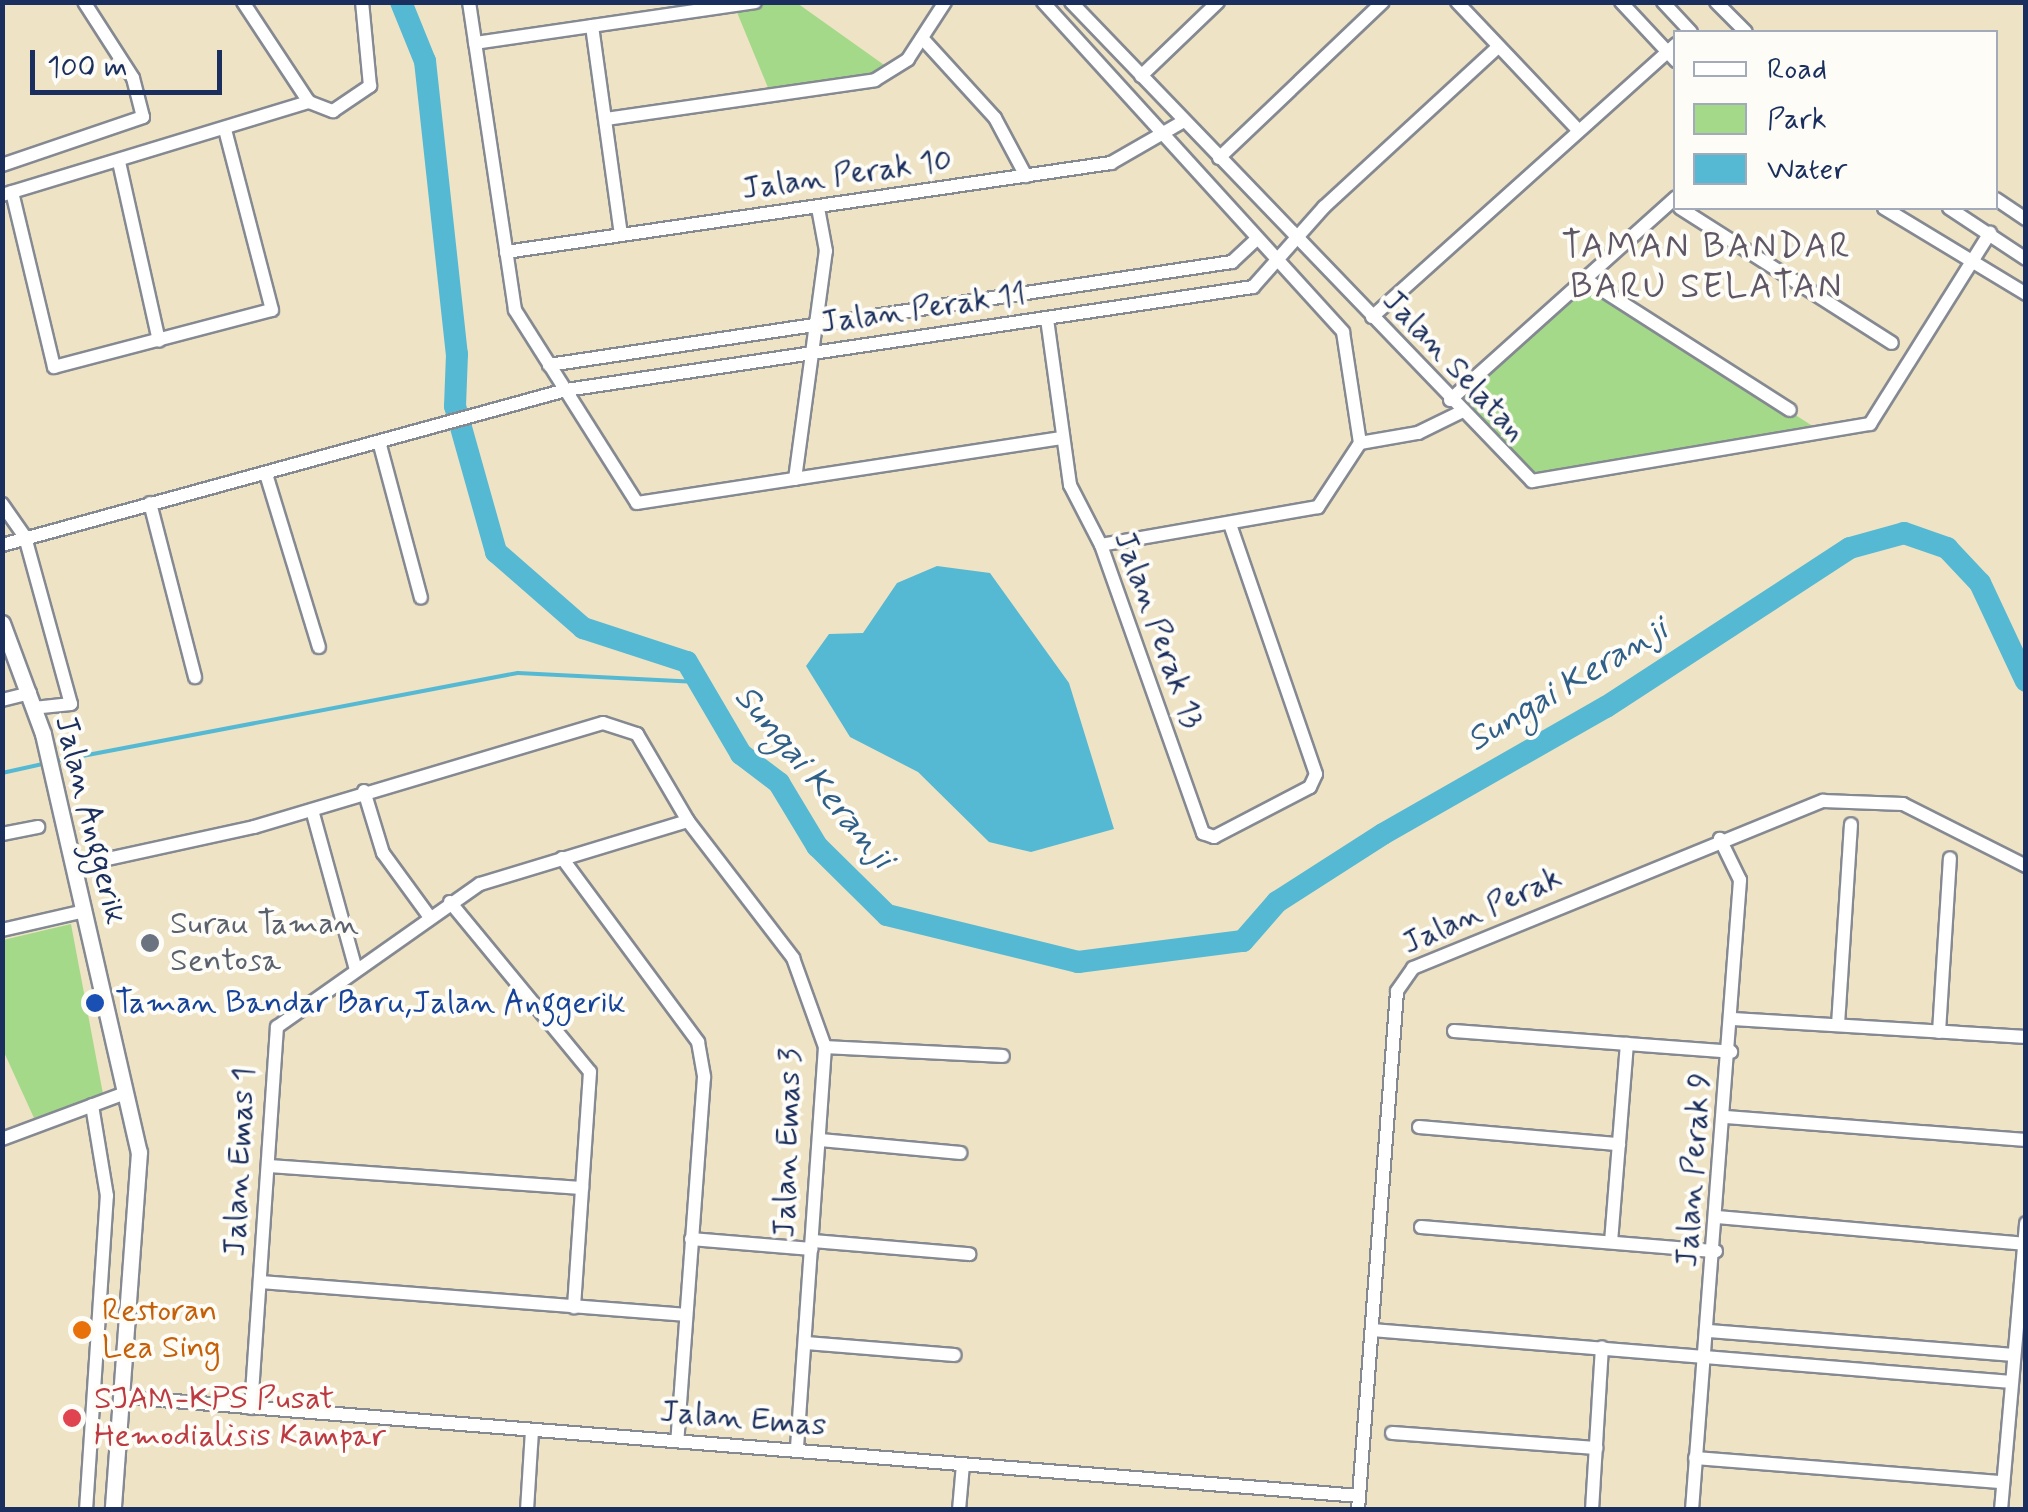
<!DOCTYPE html>
<html>
<head>
<meta charset="utf-8">
<style>
	body { margin:0 }
	#map { position:relative; width:2028px; height:1512px; overflow:hidden; background:#efe3c5; font-family:Mynerve,sans-serif }
	div>[style] { position:absolute }
	.green>* { inset:0; background:#a4d98a }
	.water>* { inset:0; background:#56b9d4 }
	.stream>* { height:4px; margin:-2px; padding:0 2px; transform-origin:2px; border-radius:2px; background:#56b9d4 }
	.river>* { height:22px; margin:-11px; padding:0 11px; transform-origin:11px; border-radius:11px; background:#56b9d4 }
	.roads { filter:drop-shadow(2px 0 #858992) drop-shadow(-2px 0 #858992) drop-shadow(0 2px #858992) drop-shadow(0 -2px #858992) }
	.minor>* { height:12px; margin:-6px; padding:0 6px; transform-origin:6px; border-radius:6px; background:#fff }
	.tertiary>* { height:15px; margin:-7.5px; padding:0 7.5px; transform-origin:7.5px; border-radius:7.5px; background:#fff }
	.dots>* { width:28px; height:28px; translate:-50% -50%; box-sizing:border-box; border:5px solid #fdfcf7; border-radius:50% }
	span { translate:-50% -50%; white-space:nowrap; text-align:center; line-height:1.15; -webkit-text-stroke:8px #fdfcf7; paint-order:stroke }
	.street-label { font-size:32px; color:#1b2f5e }
	.worship-label { font-size:32px; color:#5b616d }
	.left { translate:0 -50%; text-align:left }
	.transit-label { font-size:32px; color:#164399 }
	.food-label { font-size:32px; color:#c56008 }
	.health-label { font-size:32px; color:#be3a42 }
	.neighbourhood-label { font-size:35px; color:#605766; letter-spacing:2.5px }
	.water-label { font-size:35px; color:#305f87; font-style:italic }
	.frame { position:absolute; inset:0; border:5px solid #1b2f5e; pointer-events:none }
	.legend { position:absolute; left:1673px; top:30px; width:325px; height:180px; box-sizing:border-box; background:#fdfcf7; border:2px solid #a3aaba; margin:0; padding:12px 18px; list-style:none; font-size:30px; color:#1b2f5e }
	.legend li { display:flex; align-items:center; gap:20px; height:50px }
	.legend b { width:50px; border:2px solid #a3aaba }
	.scale { position:absolute; left:30px; top:50px; width:192px; height:45px; box-sizing:border-box; border:5px solid #1b2f5e; border-top:0; padding-left:12px; font-size:30px; line-height:35px; white-space:nowrap; color:#1b2f5e; -webkit-text-stroke:8px #fdfcf7; paint-order:stroke }
</style>
</head>
<body>
<div id="map">
	<div class="green">
		<i style="clip-path:polygon(797px 3px,894px 72px,771px 95px,734px 5px)"></i>
		<i style="clip-path:polygon(1585px 279px,1828px 436px,1519px 477px,1450px 400px)"></i>
		<i style="clip-path:polygon(71px 924px,103px 1094px,34px 1118px,3px 1050px,3px 940px)"></i>
	</div>
	<div class="water">
		<i style="clip-path:polygon(937px 566px,990px 573px,1069px 683px,1114px 829px,1031px 852px,989px 842px,918px 772px,850px 737px,806px 666px,829px 634px,863px 633px,897px 583px)"></i>
	</div>
	<div class="stream">
		<i style="left:56px;top:761px;width:470px;rotate:-10.8deg"></i>
		<i style="left:518px;top:673px;width:175px;rotate:2.9deg"></i>
		<i style="left:2px;top:773px;width:46px;rotate:-12.5deg"></i>
	</div>
	<div class="river">
		<i style="left:401px;top:2px;width:64px;rotate:67.9deg"></i>
		<i style="left:425px;top:61px;width:295px;rotate:83.8deg"></i>
		<i style="left:457px;top:354px;width:52px;rotate:92.2deg"></i>
		<i style="left:455px;top:406px;width:152px;rotate:74.3deg"></i>
		<i style="left:496px;top:552px;width:116px;rotate:41.1deg"></i>
		<i style="left:583px;top:628px;width:109px;rotate:18.1deg"></i>
		<i style="left:687px;top:662px;width:107px;rotate:59.6deg"></i>
		<i style="left:741px;top:754px;width:48px;rotate:37.3deg"></i>
		<i style="left:779px;top:783px;width:74px;rotate:58.9deg"></i>
		<i style="left:817px;top:846px;width:98px;rotate:44.6deg"></i>
		<i style="left:887px;top:915px;width:197px;rotate:13.8deg"></i>
		<i style="left:1078px;top:962px;width:166px;rotate:-7.3deg"></i>
		<i style="left:1243px;top:941px;width:52px;rotate:-48.9deg"></i>
		<i style="left:1277px;top:902px;width:126px;rotate:-32.7deg"></i>
		<i style="left:1383px;top:834px;width:257px;rotate:-29.7deg"></i>
		<i style="left:1606px;top:707px;width:291px;rotate:-33.1deg"></i>
		<i style="left:1850px;top:548px;width:56px;rotate:-15.5deg"></i>
		<i style="left:1904px;top:533px;width:46px;rotate:19.2deg"></i>
		<i style="left:1947px;top:548px;width:48px;rotate:46.7deg"></i>
		<i style="left:1980px;top:583px;width:108px;rotate:64.9deg"></i>
	</div>
	<div class="roads">
		<div class="minor">
			<i style="left:243px;top:2px;width:120px;rotate:56.6deg"></i>
			<i style="left:309px;top:102px;width:26px;rotate:21deg"></i>
			<i style="left:333px;top:111px;width:45px;rotate:-34deg"></i>
			<i style="left:370px;top:86px;width:84px;rotate:-95.4deg"></i>
			<i style="left:469px;top:2px;width:311px;rotate:81.5deg"></i>
			<i style="left:515px;top:310px;width:228px;rotate:57.7deg"></i>
			<i style="left:637px;top:503px;width:430px;rotate:-8.7deg"></i>
			<i style="left:1043px;top:2px;width:446px;rotate:47.7deg"></i>
			<i style="left:1343px;top:332px;width:112px;rotate:81.3deg"></i>
			<i style="left:1360px;top:443px;width:77px;rotate:123.3deg"></i>
			<i style="left:1318px;top:507px;width:220px;rotate:170.1deg"></i>
			<i style="left:1071px;top:2px;width:665px;rotate:46.1deg"></i>
			<i style="left:1532px;top:481px;width:343px;rotate:-9.6deg"></i>
			<i style="left:1870px;top:424px;width:226px;rotate:-57.9deg"></i>
			<i style="left:1457px;top:2px;width:173px;rotate:46.6deg"></i>
			<i style="left:1621px;top:2px;width:81px;rotate:47deg"></i>
			<i style="left:1663px;top:2px;width:41px;rotate:47deg"></i>
			<i style="left:1716px;top:2px;width:42px;rotate:45deg"></i>
			<i style="left:592px;top:26px;width:211px;rotate:82.1deg"></i>
			<i style="left:922px;top:38px;width:108px;rotate:47.6deg"></i>
			<i style="left:995px;top:118px;width:66px;rotate:61.9deg"></i>
			<i style="left:475px;top:43px;width:283px;rotate:-8.3deg"></i>
			<i style="left:1141px;top:76px;width:107px;rotate:-43.9deg"></i>
			<i style="left:606px;top:119px;width:272px;rotate:-8.2deg"></i>
			<i style="left:875px;top:80px;width:39px;rotate:-32deg"></i>
			<i style="left:908px;top:59px;width:68px;rotate:-57deg"></i>
			<i style="left:1219px;top:158px;width:226px;rotate:-43.6deg"></i>
			<i style="left:119px;top:162px;width:183px;rotate:77.4deg"></i>
			<i style="left:2px;top:165px;width:149px;rotate:-18.8deg"></i>
			<i style="left:143px;top:117px;width:40px;rotate:-104.4deg"></i>
			<i style="left:133px;top:78px;width:90px;rotate:-122.8deg"></i>
			<i style="left:12px;top:192px;width:180px;rotate:76.5deg"></i>
			<i style="left:54px;top:367px;width:225px;rotate:-14.7deg"></i>
			<i style="left:272px;top:310px;width:187px;rotate:-104.6deg"></i>
			<i style="left:2px;top:195px;width:321px;rotate:-16.9deg"></i>
			<i style="left:1996px;top:199px;width:36px;rotate:34deg"></i>
			<i style="left:1680px;top:208px;width:251px;rotate:32.5deg"></i>
			<i style="left:1884px;top:208px;width:166px;rotate:31.2deg"></i>
			<i style="left:1949px;top:208px;width:92px;rotate:33.5deg"></i>
			<i style="left:506px;top:252px;width:612px;rotate:-8.37deg"></i>
			<i style="left:1111px;top:163px;width:84px;rotate:-29.9deg"></i>
			<i style="left:1585px;top:279px;width:243px;rotate:32.6deg"></i>
			<i style="left:1372px;top:317px;width:409px;rotate:-41.9deg"></i>
			<i style="left:1047px;top:319px;width:168px;rotate:82.1deg"></i>
			<i style="left:1070px;top:485px;width:68px;rotate:62.7deg"></i>
			<i style="left:1101px;top:545px;width:306px;rotate:70.5deg"></i>
			<i style="left:1203px;top:833px;width:12px;rotate:20deg"></i>
			<i style="left:1214px;top:837px;width:108px;rotate:-27.5deg"></i>
			<i style="left:1310px;top:787px;width:14px;rotate:-65deg"></i>
			<i style="left:1316px;top:774px;width:264px;rotate:-109deg"></i>
			<i style="left:549px;top:365px;width:691px;rotate:-8.58deg"></i>
			<i style="left:1232px;top:262px;width:33px;rotate:-43deg"></i>
			<i style="left:1450px;top:400px;width:304px;rotate:-41.9deg"></i>
			<i style="left:1360px;top:443px;width:59px;rotate:-9.8deg"></i>
			<i style="left:1418px;top:433px;width:48px;rotate:-26deg"></i>
			<i style="left:380px;top:445px;width:158px;rotate:75deg"></i>
			<i style="left:266px;top:474px;width:181px;rotate:73deg"></i>
			<i style="left:795px;top:479px;width:230px;rotate:-82.3deg"></i>
			<i style="left:826px;top:251px;width:44px;rotate:-100.5deg"></i>
			<i style="left:150px;top:503px;width:180px;rotate:75.5deg"></i>
			<i style="left:2px;top:504px;width:40px;rotate:55.1deg"></i>
			<i style="left:25px;top:537px;width:173px;rotate:74.6deg"></i>
			<i style="left:71px;top:704px;width:37px;rotate:174deg"></i>
			<i style="left:2px;top:545px;width:585px;rotate:-15.37deg"></i>
			<i style="left:566px;top:390px;width:695px;rotate:-8.53deg"></i>
			<i style="left:1253px;top:287px;width:107px;rotate:-48.4deg"></i>
			<i style="left:1324px;top:207px;width:236px;rotate:-42.6deg"></i>
			<i style="left:2px;top:700px;width:29px;rotate:-14deg"></i>
			<i style="left:364px;top:791px;width:65px;rotate:73deg"></i>
			<i style="left:383px;top:853px;width:78px;rotate:53.9deg"></i>
			<i style="left:312px;top:810px;width:166px;rotate:74.6deg"></i>
			<i style="left:2px;top:834px;width:37px;rotate:-11deg"></i>
			<i style="left:562px;top:858px;width:229px;rotate:53.5deg"></i>
			<i style="left:698px;top:1042px;width:36px;rotate:80deg"></i>
			<i style="left:704px;top:1077px;width:365px;rotate:94.2deg"></i>
			<i style="left:75px;top:866px;width:183px;rotate:-12.3deg"></i>
			<i style="left:254px;top:827px;width:364px;rotate:-16.6deg"></i>
			<i style="left:603px;top:723px;width:36px;rotate:18deg"></i>
			<i style="left:637px;top:734px;width:101px;rotate:59.6deg"></i>
			<i style="left:688px;top:821px;width:173px;rotate:52.5deg"></i>
			<i style="left:793px;top:958px;width:95px;rotate:70.2deg"></i>
			<i style="left:825px;top:1047px;width:405px;rotate:94deg"></i>
			<i style="left:450px;top:902px;width:220px;rotate:50.5deg"></i>
			<i style="left:590px;top:1072px;width:236px;rotate:93.9deg"></i>
			<i style="left:2px;top:930px;width:85px;rotate:-12.9deg"></i>
			<i style="left:1733px;top:1019px;width:294px;rotate:3.5deg"></i>
			<i style="left:1838px;top:1025px;width:201px;rotate:-86.3deg"></i>
			<i style="left:1454px;top:1031px;width:278px;rotate:4.3deg"></i>
			<i style="left:1939px;top:1032px;width:174px;rotate:-86.4deg"></i>
			<i style="left:825px;top:1047px;width:178px;rotate:2.9deg"></i>
			<i style="left:1726px;top:1117px;width:301px;rotate:4.4deg"></i>
			<i style="left:1419px;top:1127px;width:201px;rotate:4.9deg"></i>
			<i style="left:2px;top:1139px;width:131px;rotate:-20.5deg"></i>
			<i style="left:821px;top:1140px;width:140px;rotate:5.3deg"></i>
			<i style="left:268px;top:1166px;width:315px;rotate:4deg"></i>
			<i style="left:1717px;top:1217px;width:308px;rotate:5deg"></i>
			<i style="left:1421px;top:1227px;width:296px;rotate:4.7deg"></i>
			<i style="left:691px;top:1239px;width:121px;rotate:4.7deg"></i>
			<i style="left:813px;top:1241px;width:157px;rotate:4.8deg"></i>
			<i style="left:1611px;top:1242px;width:199px;rotate:-85.4deg"></i>
			<i style="left:260px;top:1282px;width:426px;rotate:4.4deg"></i>
			<i style="left:1372px;top:1330px;width:642px;rotate:4.65deg"></i>
			<i style="left:1709px;top:1331px;width:306px;rotate:4.5deg"></i>
			<i style="left:806px;top:1343px;width:149px;rotate:4.6deg"></i>
			<i style="left:124px;top:1397px;width:1239px;rotate:4.58deg"></i>
			<i style="left:251px;top:1408px;width:382px;rotate:-86.1deg"></i>
			<i style="left:277px;top:1027px;width:248px;rotate:-35.2deg"></i>
			<i style="left:480px;top:884px;width:217px;rotate:-16.9deg"></i>
			<i style="left:1392px;top:1433px;width:205px;rotate:4.2deg"></i>
			<i style="left:1695px;top:1458px;width:309px;rotate:4.5deg"></i>
			<i style="left:86px;top:1510px;width:315px;rotate:-86.2deg"></i>
			<i style="left:107px;top:1196px;width:92px;rotate:-99.4deg"></i>
			<i style="left:527px;top:1510px;width:80px;rotate:-86.4deg"></i>
			<i style="left:959px;top:1510px;width:46px;rotate:-85deg"></i>
			<i style="left:1358px;top:1510px;width:520px;rotate:-85.7deg"></i>
			<i style="left:1397px;top:991px;width:28px;rotate:-55deg"></i>
			<i style="left:1413px;top:968px;width:443px;rotate:-22.2deg"></i>
			<i style="left:1823px;top:801px;width:80px;rotate:2.1deg"></i>
			<i style="left:1903px;top:804px;width:138px;rotate:26.8deg"></i>
			<i style="left:1592px;top:1510px;width:163px;rotate:-86.5deg"></i>
			<i style="left:1692px;top:1510px;width:632px;rotate:-85.64deg"></i>
			<i style="left:1740px;top:880px;width:46px;rotate:-116deg"></i>
			<i style="left:2001px;top:1510px;width:288px;rotate:-85deg"></i>
		</div>
		<div class="tertiary">
			<i style="left:2px;top:623px;width:118px;rotate:69.7deg"></i>
			<i style="left:43px;top:734px;width:429px;rotate:77.1deg"></i>
			<i style="left:139px;top:1152px;width:359px;rotate:94.2deg"></i>
		</div>
	</div>
	<div class="dots">
		<i style="left:150px;top:943px;background:#6b7280"></i>
		<i style="left:95px;top:1003px;background:#1a4fb4"></i>
		<i style="left:82px;top:1330px;background:#e8710a"></i>
		<i style="left:72px;top:1418px;background:#e0444e"></i>
	</div>
	<div class="street-label">
		<span style="left:847px;top:175px;rotate:-8deg">Jalan Perak 10</span>
		<span style="left:923px;top:309px;rotate:-8deg">Jalan Perak 11</span>
		<span style="left:1454px;top:366px;rotate:47deg">Jalan Selatan</span>
		<span style="left:1158px;top:630px;rotate:70deg">Jalan Perak 13</span>
		<span style="left:90px;top:820px;rotate:76deg">Jalan Anggerik</span>
		<span style="left:1482px;top:911px;rotate:-24deg">Jalan Perak</span>
		<span style="left:788px;top:1143px;rotate:-88deg">Jalan Emas 3</span>
		<span style="left:240px;top:1162px;rotate:-87deg">Jalan Emas 1</span>
		<span style="left:1694px;top:1170px;rotate:-86deg">Jalan Perak 9</span>
		<span style="left:743px;top:1419px;rotate:5deg">Jalan Emas</span>
	</div>
	<div class="worship-label">
		<span class="left" style="left:170px;top:943px">Surau Taman<br>Sentosa</span>
	</div>
	<div class="transit-label">
		<span class="left" style="left:115px;top:1003px">Taman Bandar Baru,Jalan Anggerik</span>
	</div>
	<div class="food-label">
		<span class="left" style="left:102px;top:1330px">Restoran<br>Lea Sing</span>
	</div>
	<div class="health-label">
		<span class="left" style="left:94px;top:1418px">SJAM-KPS Pusat<br>Hemodialisis Kampar</span>
	</div>
	<div class="neighbourhood-label">
		<span style="left:1707px;top:267px">TAMAN BANDAR<br>BARU SELATAN</span>
	</div>
	<div class="water-label">
		<span style="left:1567px;top:685px;rotate:-31deg">Sungai Keranji</span>
		<span style="left:814px;top:777px;rotate:50deg">Sungai Keranji</span>
	</div>
	<div class="frame"></div>
	<ul class="legend">
	<li><b style="height:12px;background:#fff"></b>Road</li>
	<li><b style="height:28px;background:#a4d98a"></b>Park</li>
	<li><b style="height:28px;background:#56b9d4"></b>Water</li>
	</ul>
	<div class="scale">100 m</div>
</div>
</body>
</html>
